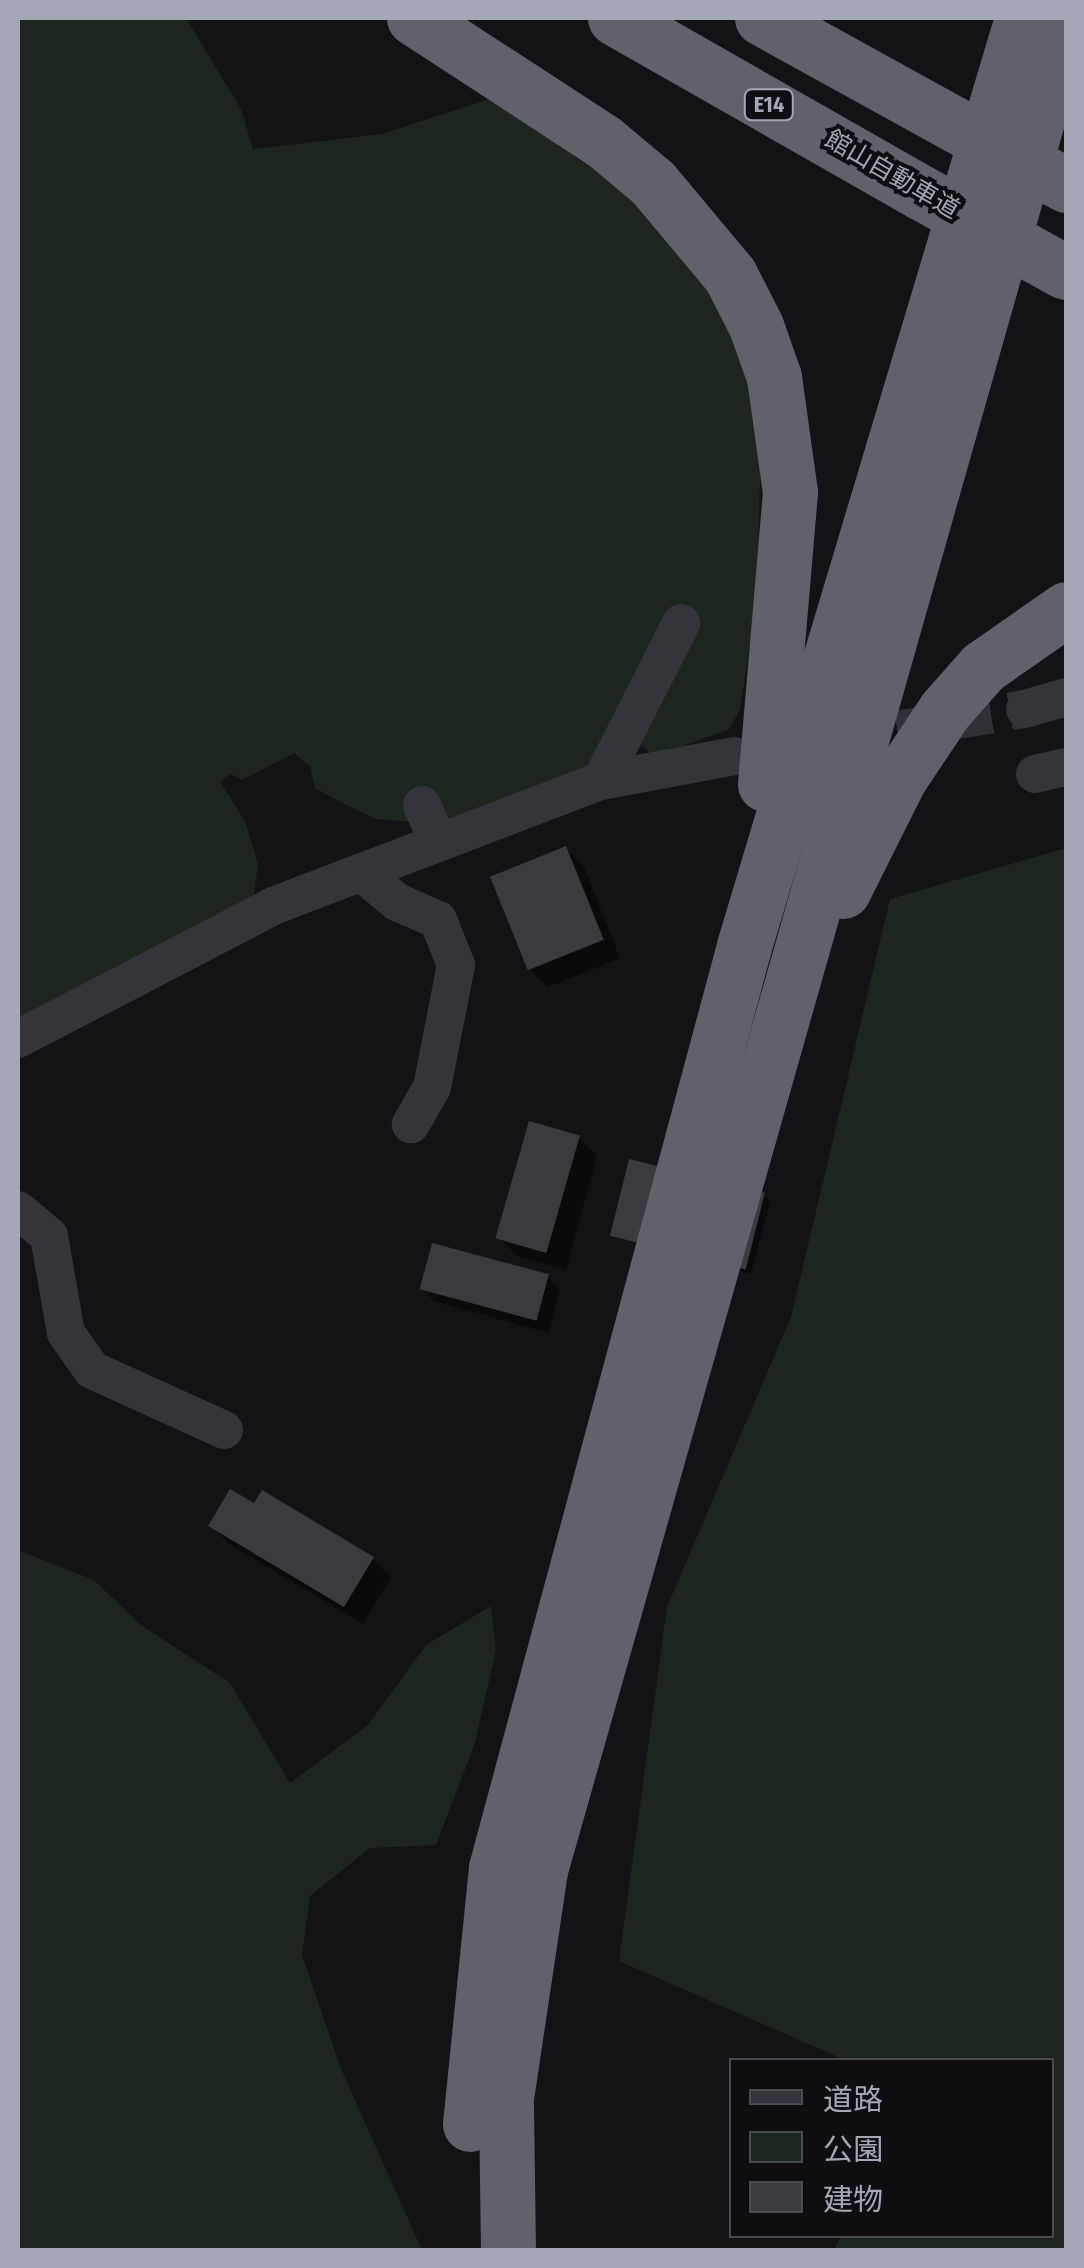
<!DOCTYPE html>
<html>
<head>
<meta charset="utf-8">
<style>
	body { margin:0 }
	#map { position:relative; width:1084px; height:2268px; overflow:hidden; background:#131315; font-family:"Fira Sans Condensed","Noto Sans JP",sans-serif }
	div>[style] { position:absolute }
	.green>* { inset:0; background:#1d251f }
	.shadow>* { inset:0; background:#0007 }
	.building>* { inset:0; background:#3a3b3f; transform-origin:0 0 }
	.minor-tunnel>* { height:38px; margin-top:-19px; transform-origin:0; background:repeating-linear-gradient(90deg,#303135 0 38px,transparent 0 57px) }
	.minor>* { height:38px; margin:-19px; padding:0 19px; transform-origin:19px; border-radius:19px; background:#34343a }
	.highway>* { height:55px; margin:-27.5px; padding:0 27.5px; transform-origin:27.5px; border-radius:27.5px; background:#60616b }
	.highway-bridge>* { height:55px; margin:-27.5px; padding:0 27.5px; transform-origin:27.5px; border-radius:27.5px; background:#60616b }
	span { translate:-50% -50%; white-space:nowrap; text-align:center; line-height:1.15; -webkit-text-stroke:8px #0e0e10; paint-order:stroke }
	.shield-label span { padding:2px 8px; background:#0e0e10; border:2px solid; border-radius:8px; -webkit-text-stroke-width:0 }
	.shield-label { font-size:22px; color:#a4a7b5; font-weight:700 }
	.street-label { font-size:25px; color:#a4a7b5 }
	.frame { position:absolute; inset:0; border:20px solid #a4a7b5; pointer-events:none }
	.legend { position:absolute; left:729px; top:2058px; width:325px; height:180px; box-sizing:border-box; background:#0e0e10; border:2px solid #4a4b52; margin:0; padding:12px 18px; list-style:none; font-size:30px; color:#a4a7b5 }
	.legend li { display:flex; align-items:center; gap:20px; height:50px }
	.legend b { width:50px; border:2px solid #4a4b52 }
</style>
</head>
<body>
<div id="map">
	<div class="green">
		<i style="clip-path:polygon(18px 18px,186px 18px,241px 109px,253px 149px,382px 134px,502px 95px,576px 133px,672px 235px,734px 333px,761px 435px,757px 596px,740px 710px,728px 730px,653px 756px,641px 744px,618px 745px,582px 773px,440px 824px,376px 819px,340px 802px,315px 788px,310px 766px,294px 753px,242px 780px,231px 774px,220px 781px,246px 823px,258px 865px,254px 895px,229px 925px,18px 1022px)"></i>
		<i style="clip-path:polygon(1066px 848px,1066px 2250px,834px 2250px,841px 2236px,1052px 2236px,1052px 2060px,845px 2060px,619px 1961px,667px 1607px,791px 1317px,890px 899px)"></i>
		<i style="clip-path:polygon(18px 1550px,94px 1580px,141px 1625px,230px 1683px,290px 1783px,368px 1725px,426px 1645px,491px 1606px,496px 1650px,475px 1743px,436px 1845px,370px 1848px,310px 1896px,302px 1955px,341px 2069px,422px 2250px,18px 2250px)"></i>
	</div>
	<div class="shadow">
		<i style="clip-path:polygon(566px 849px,584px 867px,620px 958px,548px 987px,530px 969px)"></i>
		<i style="clip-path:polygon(579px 1138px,597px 1156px,566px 1270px,518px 1257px,500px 1239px)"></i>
		<i style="clip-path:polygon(764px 1195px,770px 1201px,751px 1274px,613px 1235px)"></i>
		<i style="clip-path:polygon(547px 1277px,560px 1290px,548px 1333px,434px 1301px,422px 1289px)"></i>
		<i style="clip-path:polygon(255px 1507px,373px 1559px,391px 1577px,363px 1624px,229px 1544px,211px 1526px)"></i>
	</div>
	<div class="building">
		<i style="left:566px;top:846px;width:101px;height:82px;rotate:68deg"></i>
		<i style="left:529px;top:1121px;width:53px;height:122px;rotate:16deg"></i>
		<i style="left:629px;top:1159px;width:140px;height:79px;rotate:14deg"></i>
		<i style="left:432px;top:1243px;width:121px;height:48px;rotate:15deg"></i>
		<i style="clip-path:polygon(230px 1489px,254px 1503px,262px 1490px,374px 1557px,344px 1607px,208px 1526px)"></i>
	</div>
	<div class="minor-tunnel">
		<i style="left:841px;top:739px;width:186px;rotate:-9.3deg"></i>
	</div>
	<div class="minor">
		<i style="left:1025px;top:709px;width:43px;rotate:-16.3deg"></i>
		<i style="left:1035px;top:774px;width:32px;rotate:-13deg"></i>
		<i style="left:601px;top:781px;width:177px;rotate:-63.1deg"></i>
		<i style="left:422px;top:805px;width:39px;rotate:66deg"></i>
		<i style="left:362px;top:873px;width:45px;rotate:39.6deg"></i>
		<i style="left:397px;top:902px;width:45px;rotate:23.7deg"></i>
		<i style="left:438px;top:920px;width:48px;rotate:68.2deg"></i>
		<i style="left:456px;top:965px;width:124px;rotate:101.1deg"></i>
		<i style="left:432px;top:1087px;width:43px;rotate:119.6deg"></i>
		<i style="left:18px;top:1039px;width:288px;rotate:-27.5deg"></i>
		<i style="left:273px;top:906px;width:351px;rotate:-20.9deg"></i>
		<i style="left:601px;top:781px;width:136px;rotate:-10.6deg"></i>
		<i style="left:18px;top:1210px;width:40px;rotate:40deg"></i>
		<i style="left:49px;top:1236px;width:98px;rotate:80.1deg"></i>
		<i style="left:66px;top:1333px;width:45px;rotate:54.9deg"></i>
		<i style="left:92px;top:1370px;width:145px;rotate:24.4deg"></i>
	</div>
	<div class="highway">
		<i style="left:414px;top:18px;width:225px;rotate:33.1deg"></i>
		<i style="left:603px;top:141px;width:65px;rotate:40deg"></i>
		<i style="left:653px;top:183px;width:120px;rotate:50.1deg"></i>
		<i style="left:730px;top:275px;width:57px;rotate:63deg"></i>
		<i style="left:756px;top:326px;width:54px;rotate:70.6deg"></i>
		<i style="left:774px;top:377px;width:116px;rotate:82.1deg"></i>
		<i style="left:790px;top:492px;width:293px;rotate:94.9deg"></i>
		<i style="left:615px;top:18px;width:353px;rotate:29.7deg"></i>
		<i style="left:762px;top:18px;width:217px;rotate:28.9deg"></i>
		<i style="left:843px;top:891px;width:125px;rotate:-63.4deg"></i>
		<i style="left:899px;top:779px;width:83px;rotate:-56.3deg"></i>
		<i style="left:945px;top:710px;width:57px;rotate:-48.5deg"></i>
		<i style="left:983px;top:667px;width:101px;rotate:-34.9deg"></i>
		<i style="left:470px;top:2124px;width:257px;rotate:-84.2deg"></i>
		<i style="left:496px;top:1868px;width:955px;rotate:-74.94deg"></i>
		<i style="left:744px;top:946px;width:969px;rotate:-73.32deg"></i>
		<i style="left:508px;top:2250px;width:152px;rotate:-90.8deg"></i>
		<i style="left:506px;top:2098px;width:231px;rotate:-81.5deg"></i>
		<i style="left:540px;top:1870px;width:1925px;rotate:-74.14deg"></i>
	</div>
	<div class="highway-bridge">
		<i style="left:952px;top:123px;width:130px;rotate:28.5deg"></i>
		<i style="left:922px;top:193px;width:163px;rotate:28.9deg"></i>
	</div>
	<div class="shield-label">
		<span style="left:769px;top:105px">E14</span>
	</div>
	<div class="street-label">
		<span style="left:892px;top:175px;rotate:30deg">館山自動車道</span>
	</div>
	<div class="frame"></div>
	<ul class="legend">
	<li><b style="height:12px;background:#34343a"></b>道路</li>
	<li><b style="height:28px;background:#1d251f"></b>公園</li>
	<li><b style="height:28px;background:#3a3b3f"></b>建物</li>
	</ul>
</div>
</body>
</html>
